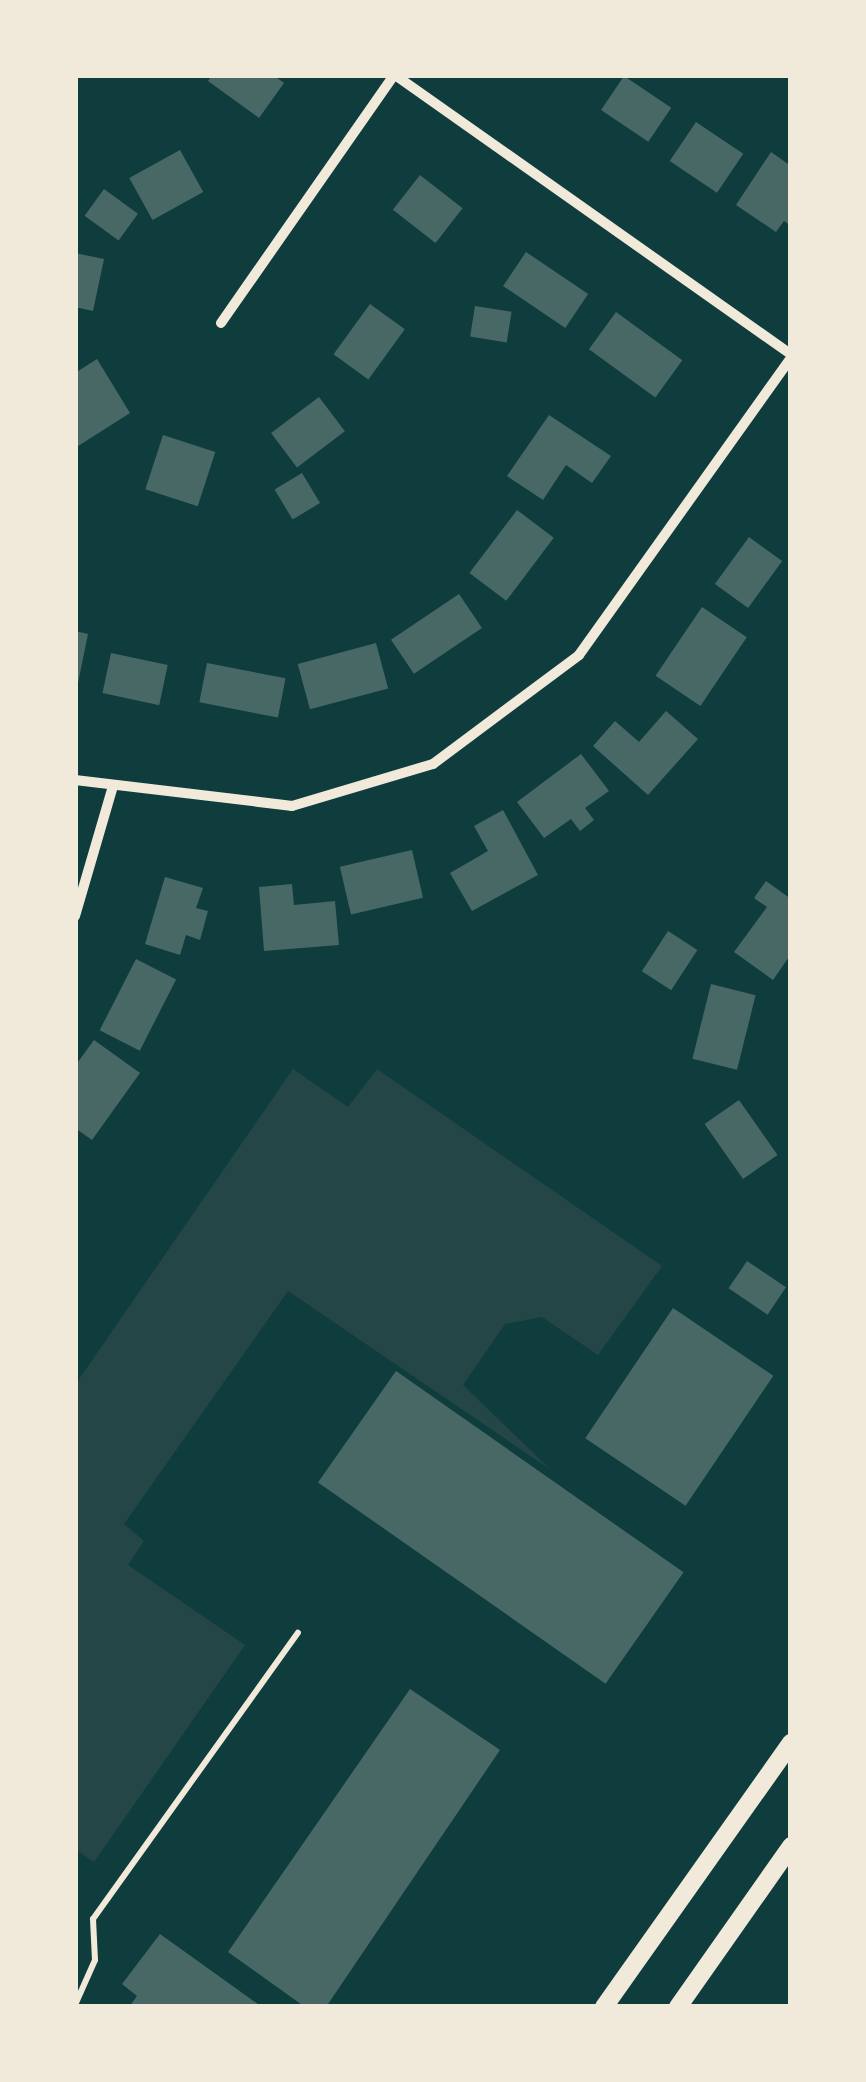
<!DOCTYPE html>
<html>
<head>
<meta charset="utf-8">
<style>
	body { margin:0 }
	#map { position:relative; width:866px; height:2082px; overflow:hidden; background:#0f3d3e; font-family:"Roboto Condensed",sans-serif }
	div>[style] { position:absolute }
	.green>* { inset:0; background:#244646 }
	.building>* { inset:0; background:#486865; transform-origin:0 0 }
	.service>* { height:6px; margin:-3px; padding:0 3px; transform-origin:3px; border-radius:3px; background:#f1e9da }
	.minor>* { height:10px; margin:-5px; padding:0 5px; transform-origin:5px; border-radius:5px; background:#f1e9da }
	.secondary>* { height:18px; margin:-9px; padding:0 9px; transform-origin:9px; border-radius:9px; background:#f1e9da }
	span { translate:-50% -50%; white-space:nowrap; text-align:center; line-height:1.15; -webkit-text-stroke:9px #f1e9da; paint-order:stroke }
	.frame { position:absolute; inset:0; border:78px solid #f1e9da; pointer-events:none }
</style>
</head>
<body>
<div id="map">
	<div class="green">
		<i style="clip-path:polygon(293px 1069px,348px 1107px,377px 1069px,662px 1266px,598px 1355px,542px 1317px,505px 1324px,463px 1385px,551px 1470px,288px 1291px,124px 1524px,144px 1541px,128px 1565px,245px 1645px,94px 1862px,75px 1849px,75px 1385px)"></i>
	</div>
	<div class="building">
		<i style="clip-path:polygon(212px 75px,273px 75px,284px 83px,259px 118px,208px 81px)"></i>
		<i style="left:624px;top:76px;width:57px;height:41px;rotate:34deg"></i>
		<i style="left:696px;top:122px;width:57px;height:47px;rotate:34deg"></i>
		<i style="left:180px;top:150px;width:48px;height:58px;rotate:61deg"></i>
		<i style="clip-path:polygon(771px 152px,791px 166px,791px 226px,784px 221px,776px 232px,736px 205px)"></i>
		<i style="left:420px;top:175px;width:54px;height:44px;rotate:38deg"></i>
		<i style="left:104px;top:189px;width:42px;height:33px;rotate:36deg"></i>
		<i style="left:526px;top:252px;width:75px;height:41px;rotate:34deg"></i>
		<i style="clip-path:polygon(75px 253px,104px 259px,93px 311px,75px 307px)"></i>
		<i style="left:370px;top:304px;width:43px;height:62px;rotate:36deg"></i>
		<i style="left:475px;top:306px;width:37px;height:31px;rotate:9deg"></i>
		<i style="left:616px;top:312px;width:82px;height:46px;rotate:36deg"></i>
		<i style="clip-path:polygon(97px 359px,130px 413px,75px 448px,75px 373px)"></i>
		<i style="left:319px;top:397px;width:43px;height:60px;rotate:53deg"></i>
		<i style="clip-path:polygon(549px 415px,611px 456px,592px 483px,566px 465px,543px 500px,507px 476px)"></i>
		<i style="left:163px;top:435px;width:55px;height:57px;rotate:18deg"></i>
		<i style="left:302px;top:473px;width:35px;height:32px;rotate:59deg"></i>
		<i style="left:517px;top:510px;width:46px;height:79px;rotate:37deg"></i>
		<i style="left:749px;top:537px;width:41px;height:58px;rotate:36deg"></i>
		<i style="left:459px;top:594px;width:41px;height:82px;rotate:56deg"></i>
		<i style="left:702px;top:607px;width:54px;height:83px;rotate:34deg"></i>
		<i style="clip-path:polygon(75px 631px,88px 634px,77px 688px,75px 688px)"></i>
		<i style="left:376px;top:643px;width:47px;height:81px;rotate:75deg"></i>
		<i style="left:111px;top:653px;width:58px;height:41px;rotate:12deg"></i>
		<i style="left:207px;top:663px;width:80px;height:40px;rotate:11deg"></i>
		<i style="clip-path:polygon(666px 711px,698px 739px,648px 795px,593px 746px,615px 721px,639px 742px)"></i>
		<i style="clip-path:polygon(581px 754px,609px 791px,585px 808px,594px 820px,580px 831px,571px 819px,544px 838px,517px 802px)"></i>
		<i style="clip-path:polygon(503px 810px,538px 875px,472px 911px,450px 873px,488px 851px,474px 826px)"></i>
		<i style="left:412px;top:850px;width:49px;height:74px;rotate:77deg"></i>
		<i style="clip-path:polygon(165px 877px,203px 888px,196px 908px,208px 911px,200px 940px,186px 935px,180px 955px,145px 944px)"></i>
		<i style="clip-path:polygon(766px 881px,791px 899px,791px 954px,773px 980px,734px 952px,767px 907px,754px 898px)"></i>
		<i style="clip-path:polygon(292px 884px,294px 905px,335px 901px,339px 945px,264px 951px,259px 887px)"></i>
		<i style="left:668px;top:931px;width:35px;height:48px;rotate:33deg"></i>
		<i style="left:136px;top:959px;width:45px;height:80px;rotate:27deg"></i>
		<i style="left:711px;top:984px;width:46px;height:77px;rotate:14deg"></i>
		<i style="clip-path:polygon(94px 1040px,140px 1073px,92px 1140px,75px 1128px,75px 1066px)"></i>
		<i style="left:739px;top:1100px;width:67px;height:42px;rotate:55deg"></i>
		<i style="left:747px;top:1261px;width:47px;height:33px;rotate:34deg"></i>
		<i style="left:673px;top:1308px;width:121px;height:157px;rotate:34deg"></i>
		<i style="left:396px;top:1371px;width:351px;height:136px;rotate:35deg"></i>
		<i style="clip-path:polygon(410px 1689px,500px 1750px,326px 2007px,305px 2007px,228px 1952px)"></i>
		<i style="clip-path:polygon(160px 1934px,262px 2007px,129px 2007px,137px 1996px,122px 1984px)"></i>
	</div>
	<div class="service">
		<i style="left:75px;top:2005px;width:49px;rotate:-66deg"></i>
		<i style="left:95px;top:1960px;width:41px;rotate:-92.8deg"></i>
		<i style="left:93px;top:1919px;width:352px;rotate:-54.4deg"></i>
	</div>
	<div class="minor">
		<i style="left:395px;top:75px;width:484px;rotate:35.2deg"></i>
		<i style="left:221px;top:323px;width:302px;rotate:-55.1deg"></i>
		<i style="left:75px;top:780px;width:219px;rotate:6.8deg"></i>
		<i style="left:292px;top:806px;width:147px;rotate:-16.6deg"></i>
		<i style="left:433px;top:764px;width:182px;rotate:-36.7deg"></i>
		<i style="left:579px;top:655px;width:365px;rotate:-54.5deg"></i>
		<i style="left:75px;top:916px;width:135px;rotate:-73.7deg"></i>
	</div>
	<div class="secondary">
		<i style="left:604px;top:2007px;width:324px;rotate:-54.7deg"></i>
		<i style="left:678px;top:2007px;width:197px;rotate:-54.9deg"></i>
	</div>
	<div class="frame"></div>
</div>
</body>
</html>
